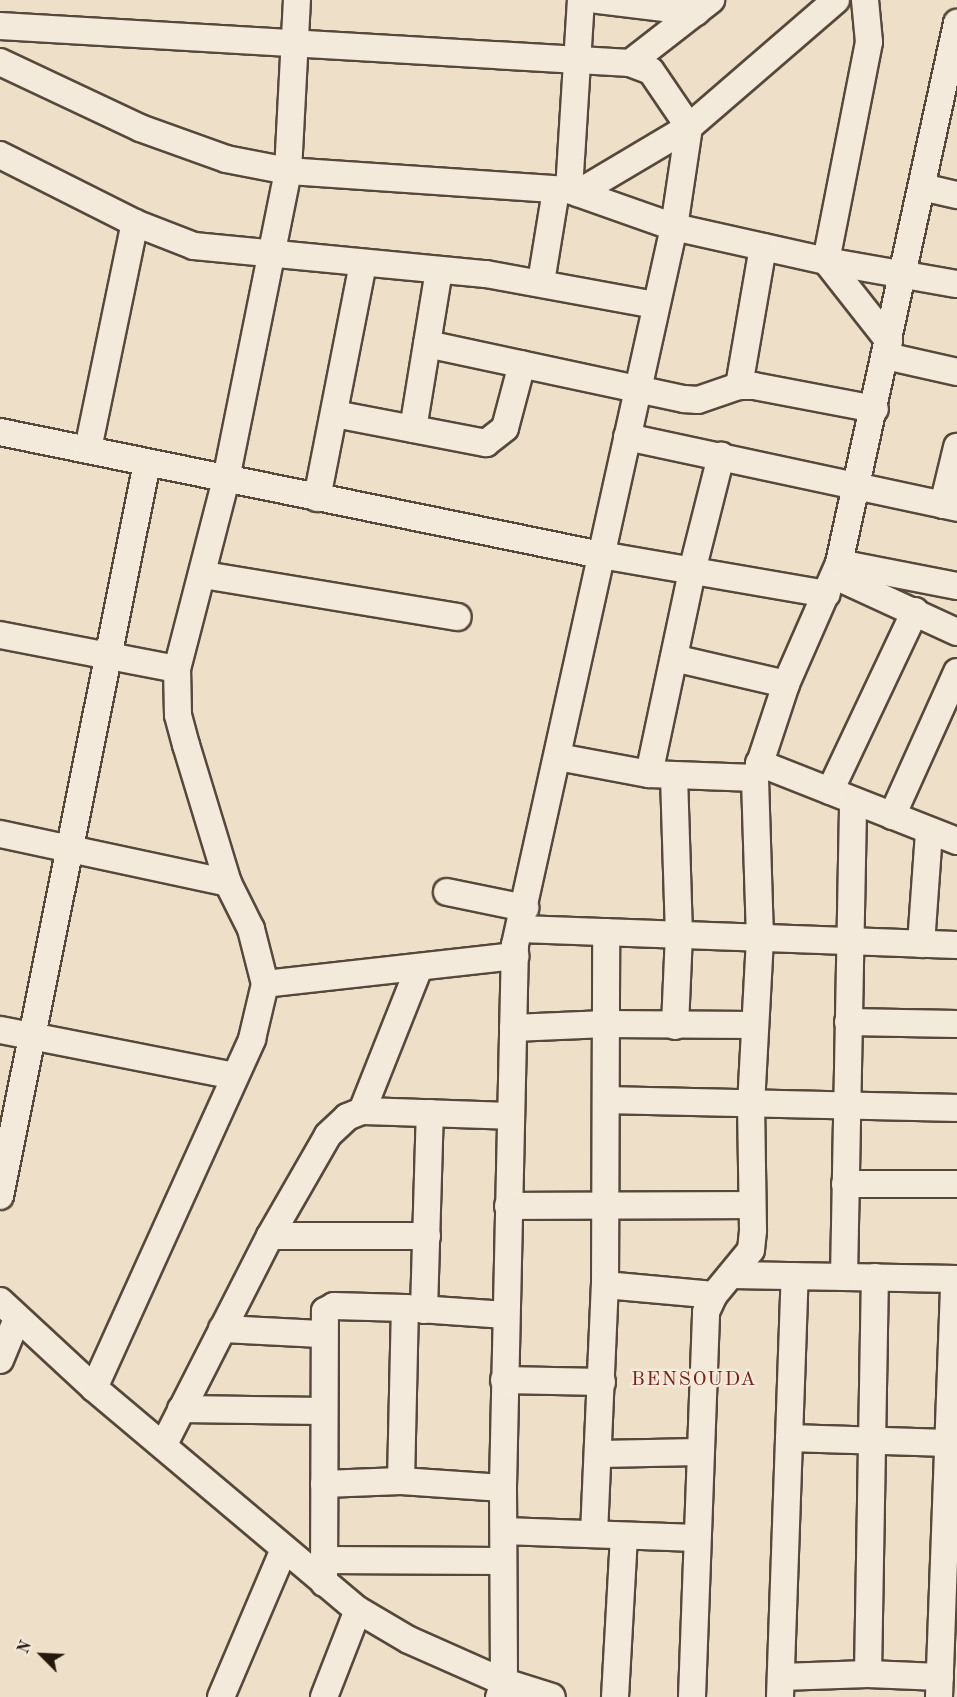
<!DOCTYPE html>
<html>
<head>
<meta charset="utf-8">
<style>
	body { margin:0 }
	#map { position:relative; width:957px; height:1697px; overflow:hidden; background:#eedfc8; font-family:"Old Standard TT",serif }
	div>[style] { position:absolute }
	.roads { filter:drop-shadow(2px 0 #56493b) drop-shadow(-2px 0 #56493b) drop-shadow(0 2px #56493b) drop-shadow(0 -2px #56493b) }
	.minor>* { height:26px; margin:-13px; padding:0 13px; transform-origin:13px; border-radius:13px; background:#f4eadb }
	span { translate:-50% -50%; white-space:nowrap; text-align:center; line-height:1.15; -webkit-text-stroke:4.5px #f4eadb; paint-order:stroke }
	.neighbourhood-label { font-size:20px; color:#7a1f14; letter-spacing:1.5px }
	.north { position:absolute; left:12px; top:1625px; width:60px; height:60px; -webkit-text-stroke:4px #f4eadb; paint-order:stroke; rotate:294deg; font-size:16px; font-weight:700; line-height:24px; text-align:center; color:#24170c }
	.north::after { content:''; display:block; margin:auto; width:21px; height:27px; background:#24170c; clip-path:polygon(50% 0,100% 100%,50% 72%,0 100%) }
</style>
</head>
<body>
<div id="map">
	<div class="roads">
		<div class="minor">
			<i style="left:597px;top:0;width:100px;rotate:6.9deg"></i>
			<i style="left:865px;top:0;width:42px;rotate:84.6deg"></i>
			<i style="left:869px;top:42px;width:223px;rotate:101.1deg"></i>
			<i style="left:826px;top:261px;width:102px;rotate:51.8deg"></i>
			<i style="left:0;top:26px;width:631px;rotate:3.36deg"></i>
			<i style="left:630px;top:63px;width:22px;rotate:21deg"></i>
			<i style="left:651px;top:71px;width:68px;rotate:55.8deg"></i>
			<i style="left:689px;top:127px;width:101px;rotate:98.5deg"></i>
			<i style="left:674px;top:227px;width:735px;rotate:102.49deg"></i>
			<i style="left:515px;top:945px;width:543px;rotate:91.27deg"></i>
			<i style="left:503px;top:1488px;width:194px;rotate:89.7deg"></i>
			<i style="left:504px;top:1682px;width:16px;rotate:108deg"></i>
			<i style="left:0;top:62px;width:155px;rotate:25.2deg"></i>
			<i style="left:140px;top:128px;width:91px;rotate:19.8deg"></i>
			<i style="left:226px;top:159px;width:63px;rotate:11deg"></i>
			<i style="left:288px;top:171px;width:282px;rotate:3.9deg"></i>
			<i style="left:569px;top:190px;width:111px;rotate:19.4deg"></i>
			<i style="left:674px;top:227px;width:156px;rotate:12.6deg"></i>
			<i style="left:826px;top:261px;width:133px;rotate:10deg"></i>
			<i style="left:630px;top:63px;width:103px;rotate:-37.9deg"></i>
			<i style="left:0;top:155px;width:151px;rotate:26.7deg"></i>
			<i style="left:135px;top:223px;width:63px;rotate:21.3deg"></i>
			<i style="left:194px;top:246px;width:293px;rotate:5.5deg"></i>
			<i style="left:486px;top:274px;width:172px;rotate:10.4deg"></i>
			<i style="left:922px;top:187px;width:36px;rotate:13deg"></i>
			<i style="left:569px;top:190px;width:190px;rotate:-86.4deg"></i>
			<i style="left:578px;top:193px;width:129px;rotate:-30.7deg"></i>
			<i style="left:689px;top:127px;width:194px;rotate:-40.8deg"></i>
			<i style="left:541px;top:282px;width:93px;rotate:-80.7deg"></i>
			<i style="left:427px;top:344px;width:263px;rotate:12.1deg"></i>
			<i style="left:684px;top:399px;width:14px;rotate:4deg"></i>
			<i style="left:698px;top:400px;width:43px;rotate:-18.9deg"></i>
			<i style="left:739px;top:386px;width:15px"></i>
			<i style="left:754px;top:386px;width:123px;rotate:10.8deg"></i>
			<i style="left:886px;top:356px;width:73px;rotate:12.7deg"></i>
			<i style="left:739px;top:386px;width:141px;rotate:-80.2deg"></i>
			<i style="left:335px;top:414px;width:154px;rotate:10.9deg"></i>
			<i style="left:486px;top:443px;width:24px;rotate:-38deg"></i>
			<i style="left:505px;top:428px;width:66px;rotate:-75.1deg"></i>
			<i style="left:413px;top:429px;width:160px;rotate:-80.7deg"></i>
			<i style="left:0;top:432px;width:613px;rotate:11.57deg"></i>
			<i style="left:601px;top:555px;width:229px;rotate:9.8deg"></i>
			<i style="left:627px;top:437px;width:338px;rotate:12.1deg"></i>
			<i style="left:88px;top:449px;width:231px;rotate:-78.3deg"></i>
			<i style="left:317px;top:498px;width:238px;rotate:-78.9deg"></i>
			<i style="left:943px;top:505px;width:60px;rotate:-76.4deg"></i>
			<i style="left:839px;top:563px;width:120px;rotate:11deg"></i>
			<i style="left:204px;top:575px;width:257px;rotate:9.4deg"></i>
			<i style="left:835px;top:576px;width:134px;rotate:24.7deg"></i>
			<i style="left:0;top:635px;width:180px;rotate:10.9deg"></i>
			<i style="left:674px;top:658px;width:115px;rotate:13.1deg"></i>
			<i style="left:558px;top:757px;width:93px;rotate:10.6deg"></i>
			<i style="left:649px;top:774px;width:106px;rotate:2.2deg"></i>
			<i style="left:759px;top:763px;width:213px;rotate:21.5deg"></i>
			<i style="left:649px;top:774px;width:208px;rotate:-78deg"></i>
			<i style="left:692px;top:571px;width:119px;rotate:-75.8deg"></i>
			<i style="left:674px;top:776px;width:158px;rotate:88.2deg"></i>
			<i style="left:679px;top:934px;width:92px;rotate:92.5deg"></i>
			<i style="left:830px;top:791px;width:199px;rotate:-64.7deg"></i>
			<i style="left:892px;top:816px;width:158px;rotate:-65.7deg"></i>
			<i style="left:0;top:834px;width:233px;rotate:12.1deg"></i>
			<i style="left:447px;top:892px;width:80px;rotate:11.6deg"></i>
			<i style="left:520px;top:929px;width:437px;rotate:2.1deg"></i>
			<i style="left:921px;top:944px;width:112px;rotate:-85.9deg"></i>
			<i style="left:265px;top:984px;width:252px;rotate:-6.4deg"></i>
			<i style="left:848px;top:1022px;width:109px;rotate:1.1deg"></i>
			<i style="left:513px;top:1028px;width:93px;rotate:-2.5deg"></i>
			<i style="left:606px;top:1024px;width:147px;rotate:0.4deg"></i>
			<i style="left:0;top:1030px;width:239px;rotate:11.1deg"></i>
			<i style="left:606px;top:1100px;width:351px;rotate:1.3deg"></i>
			<i style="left:362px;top:1111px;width:154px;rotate:-68.3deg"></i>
			<i style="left:845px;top:1184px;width:112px"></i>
			<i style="left:0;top:1196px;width:748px;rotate:-78.66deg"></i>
			<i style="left:508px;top:1206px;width:242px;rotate:-0.2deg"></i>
			<i style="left:270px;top:1236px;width:157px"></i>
			<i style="left:732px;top:1275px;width:225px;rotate:1deg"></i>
			<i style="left:844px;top:1277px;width:476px;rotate:-88.9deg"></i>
			<i style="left:605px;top:1285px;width:109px;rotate:5.2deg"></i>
			<i style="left:0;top:1301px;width:128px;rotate:42.8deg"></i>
			<i style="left:94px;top:1388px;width:345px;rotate:40.1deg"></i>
			<i style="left:358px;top:1610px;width:59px;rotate:30.5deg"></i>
			<i style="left:409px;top:1640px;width:104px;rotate:23.9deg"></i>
			<i style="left:504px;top:1682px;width:50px;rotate:17.4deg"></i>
			<i style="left:424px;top:1310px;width:197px;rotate:-88.3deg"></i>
			<i style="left:222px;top:1329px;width:100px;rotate:2.9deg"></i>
			<i style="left:0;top:1360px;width:44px;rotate:-67.5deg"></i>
			<i style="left:504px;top:1380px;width:98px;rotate:1.2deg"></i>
			<i style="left:94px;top:1388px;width:383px;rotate:-65.6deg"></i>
			<i style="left:252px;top:1039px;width:57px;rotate:-76.7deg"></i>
			<i style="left:265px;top:984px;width:57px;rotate:-104.3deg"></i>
			<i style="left:251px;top:929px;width:51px;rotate:-116.6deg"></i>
			<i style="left:228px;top:883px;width:144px;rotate:-106.9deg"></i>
			<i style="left:186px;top:745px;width:31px;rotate:-105deg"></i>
			<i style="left:178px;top:715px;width:46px;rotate:-91.2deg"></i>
			<i style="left:177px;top:669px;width:196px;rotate:-75.5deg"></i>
			<i style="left:226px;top:479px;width:314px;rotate:-78.6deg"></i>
			<i style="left:288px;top:171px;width:171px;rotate:-87deg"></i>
			<i style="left:181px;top:1409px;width:142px;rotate:0.8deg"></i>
			<i style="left:789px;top:1438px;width:159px;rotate:1.8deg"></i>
			<i style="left:164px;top:1444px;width:233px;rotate:-63deg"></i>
			<i style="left:270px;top:1236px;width:116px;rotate:-60.1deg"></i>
			<i style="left:328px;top:1135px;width:26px;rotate:-43deg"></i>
			<i style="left:347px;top:1117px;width:16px;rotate:-22deg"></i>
			<i style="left:362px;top:1111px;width:149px;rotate:1.9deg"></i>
			<i style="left:599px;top:1454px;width:100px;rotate:-1.1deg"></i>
			<i style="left:401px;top:1481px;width:173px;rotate:-88.7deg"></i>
			<i style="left:324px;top:1484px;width:77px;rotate:-2.2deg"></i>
			<i style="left:401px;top:1481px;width:102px;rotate:3.9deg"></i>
			<i style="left:504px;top:1531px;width:192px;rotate:2.1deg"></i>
			<i style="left:594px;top:1534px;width:249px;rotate:-87.5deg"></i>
			<i style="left:605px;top:1285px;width:353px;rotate:-89.8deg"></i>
			<i style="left:324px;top:1560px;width:178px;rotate:0.3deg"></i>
			<i style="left:324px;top:1583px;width:272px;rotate:-89.8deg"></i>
			<i style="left:325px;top:1311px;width:10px;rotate:-29deg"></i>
			<i style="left:334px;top:1306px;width:71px;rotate:1.6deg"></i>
			<i style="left:405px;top:1308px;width:101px;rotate:4deg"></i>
			<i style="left:868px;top:1674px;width:397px;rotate:-89deg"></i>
			<i style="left:781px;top:1677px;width:87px;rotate:-2deg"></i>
			<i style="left:868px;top:1674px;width:72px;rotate:2.4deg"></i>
			<i style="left:221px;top:1697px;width:161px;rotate:-66.9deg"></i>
			<i style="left:324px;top:1697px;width:93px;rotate:-68.7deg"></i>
			<i style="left:615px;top:1697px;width:161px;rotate:-86.8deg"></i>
			<i style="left:692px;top:1697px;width:385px;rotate:-87.9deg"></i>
			<i style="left:706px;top:1312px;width:19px;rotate:-65deg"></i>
			<i style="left:714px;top:1295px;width:58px;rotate:-50.6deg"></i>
			<i style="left:751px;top:1250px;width:20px;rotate:-84deg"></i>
			<i style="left:753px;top:1230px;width:125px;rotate:-90.9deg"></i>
			<i style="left:751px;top:1105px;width:167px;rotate:-86.9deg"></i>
			<i style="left:760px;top:938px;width:160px;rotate:-91.8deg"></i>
			<i style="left:755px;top:778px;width:99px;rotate:-71.7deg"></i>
			<i style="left:786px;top:684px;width:132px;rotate:-66.3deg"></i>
			<i style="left:839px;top:563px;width:553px;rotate:-77.67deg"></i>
			<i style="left:780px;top:1697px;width:421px;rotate:-88deg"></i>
			<i style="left:939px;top:1697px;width:418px;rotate:-87.9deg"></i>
		</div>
	</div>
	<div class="neighbourhood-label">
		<span style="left:694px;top:1380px">BENSOUDA</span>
	</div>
	<div class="north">N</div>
</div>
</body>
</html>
